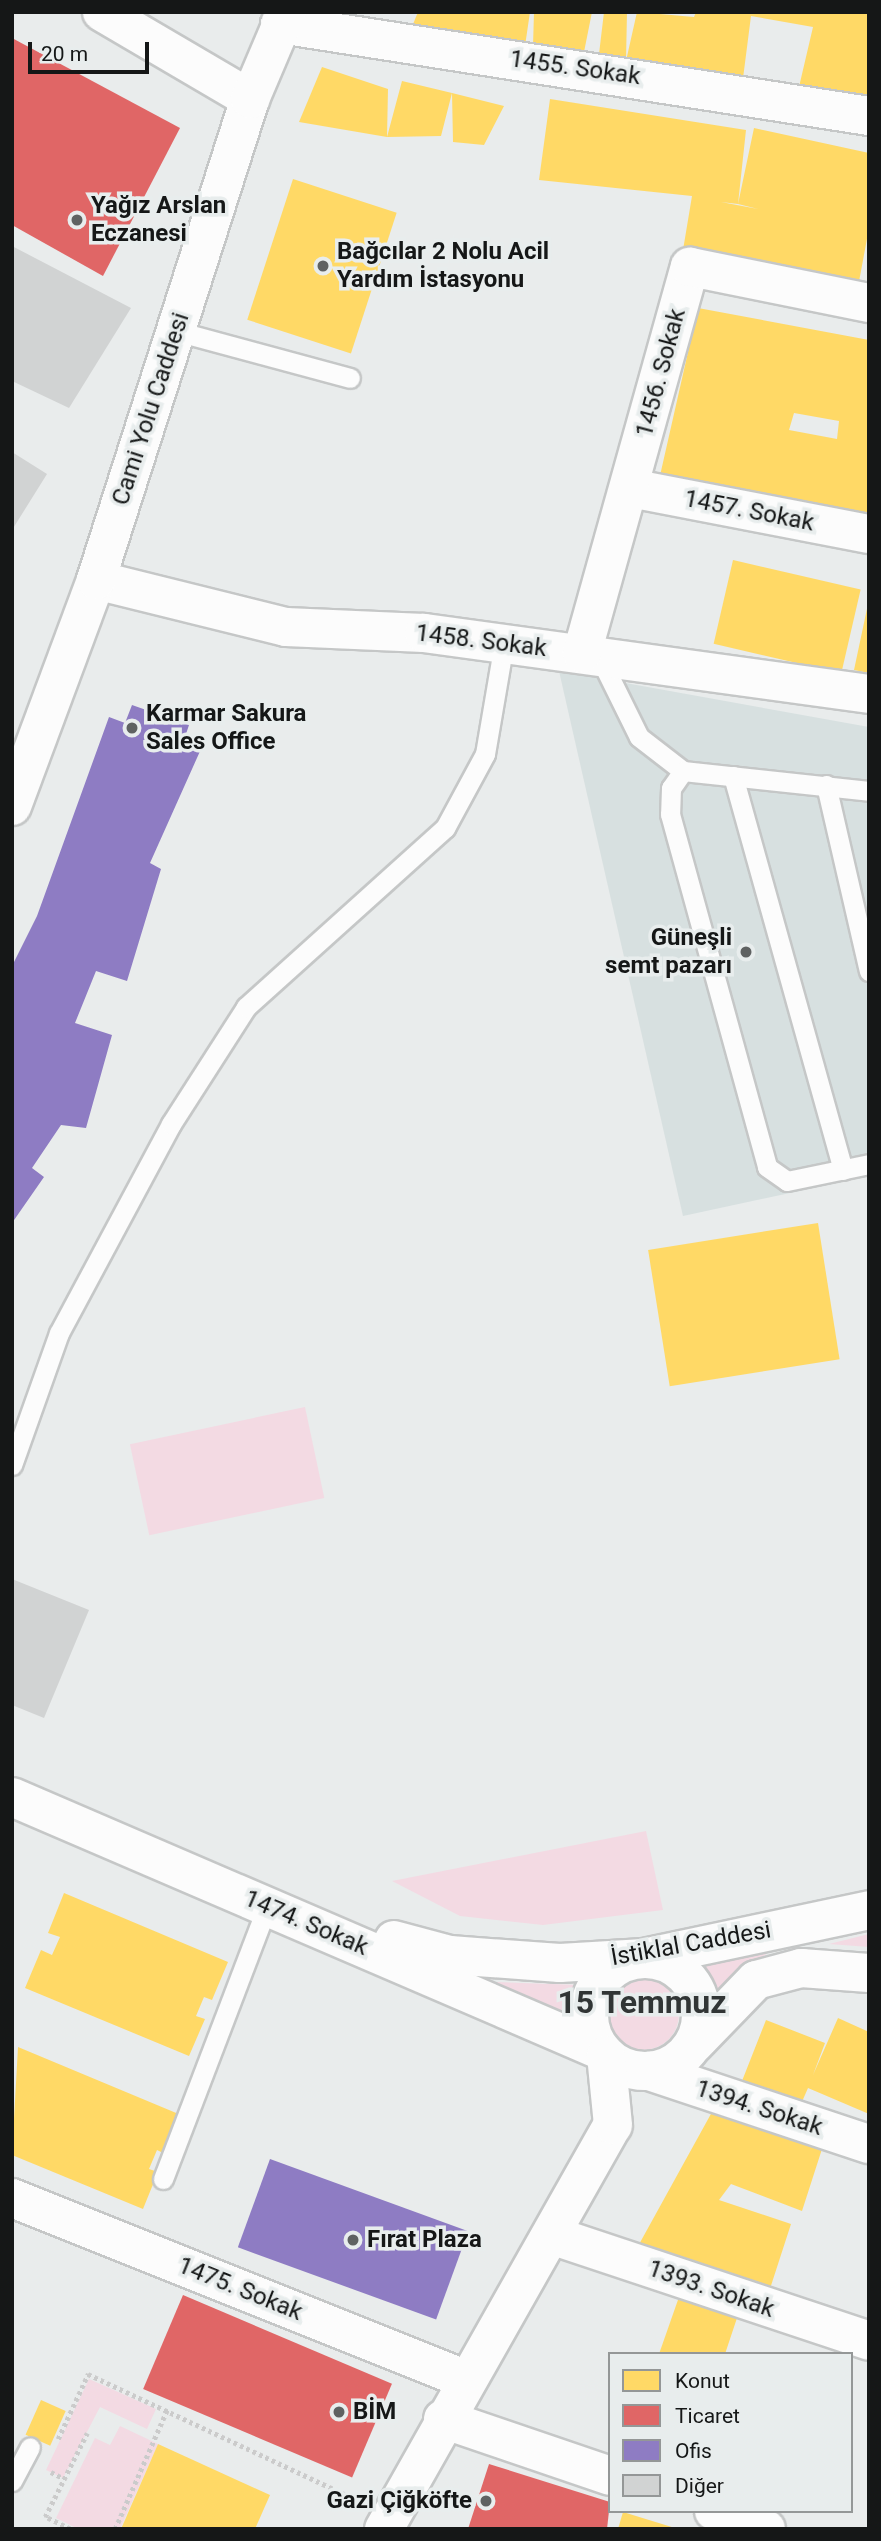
<!DOCTYPE html>
<html>
<head>
<meta charset="utf-8">
<style>
	body { margin:0 }
	#map { position:relative; width:881px; height:2541px; overflow:hidden; background:#e9ecec; font-family:Roboto,sans-serif }
	div>[style] { position:absolute }
	.built>* { inset:0; background:#d7e0e0 }
	.green>* { inset:0; background:#f3dae3; transform-origin:0 0 }
	.round { border-radius:50% }
	.homes>* { inset:0; background:#ffd966; transform-origin:0 0 }
	.shops>* { inset:0; background:#e06666; transform-origin:0 0 }
	.offices>* { inset:0; background:#8e7cc3; transform-origin:0 0 }
	.building>* { inset:0; background:#d1d3d3 }
	.path>* { height:4.5px; margin-top:-2.25px; transform-origin:0; background:repeating-linear-gradient(90deg,#cbcbcb 0 3.5px,transparent 0 7px) }
	.roads { filter:drop-shadow(2px 0 #c5c7c7) drop-shadow(-2px 0 #c5c7c7) drop-shadow(0 2px #c5c7c7) drop-shadow(0 -2px #c5c7c7) }
	.service>* { height:19px; margin:-9.5px; padding:0 9.5px; transform-origin:9.5px; border-radius:9.5px; background:#fcfcfc }
	.minor>* { height:38px; margin:-19px; padding:0 19px; transform-origin:19px; border-radius:19px; background:#fcfcfc }
	.tertiary>* { height:38px; margin:-19px; padding:0 19px; transform-origin:19px; border-radius:19px; background:#fcfcfc }
	.tertiary>.ring { margin:-19px; padding:0; box-sizing:content-box; background:none; border:38px solid #fcfcfc; border-radius:50% }
	.dots>* { width:19px; height:19px; translate:-50% -50%; box-sizing:border-box; border:4px solid #e8eded; border-radius:50% }
	span { translate:-50% -50%; white-space:nowrap; text-align:center; line-height:1.15; -webkit-text-stroke:7px #e8eded; paint-order:stroke }
	.street-label { font-size:24px; color:#151717 }
	.poi-label { font-size:24px; color:#151717; font-weight:700 }
	.left { translate:0 -50%; text-align:left }
	.right { translate:-100% -50%; text-align:right }
	.district-label { font-size:32px; color:#313535; font-weight:700 }
	.frame { position:absolute; inset:0; border:14px solid #151717; pointer-events:none }
	.legend { position:absolute; left:608px; top:2352px; width:245px; height:161px; box-sizing:border-box; background:#e8eded; border:2px solid #949797; margin:0; padding:9px 12px; list-style:none; font-size:21px; color:#151717 }
	.legend li { display:flex; align-items:center; gap:14px; height:35px }
	.legend b { width:35px; border:2px solid #949797 }
	.scale { position:absolute; left:28px; top:42px; width:121px; height:32px; box-sizing:border-box; border:4px solid #151717; border-top:0; padding-left:9px; font-size:21px; line-height:24px; white-space:nowrap; color:#151717; -webkit-text-stroke:5px #e8eded; paint-order:stroke }
</style>
</head>
<body>
<div id="map">
	<div class="built">
		<i style="clip-path:polygon(559px 671px,869px 727px,869px 1176px,683px 1216px)"></i>
	</div>
	<div class="green">
		<i style="left:305px;top:1407px;width:93px;height:179px;rotate:78deg"></i>
		<i style="clip-path:polygon(646px 1831px,663px 1910px,543px 1925px,460px 1916px,392px 1881px)"></i>
		<i style="clip-path:polygon(869px 1934px,869px 1947px,829px 1944px)"></i>
		<i style="clip-path:polygon(773px 1949px,715px 1992px,702px 1966px)"></i>
		<i class="round" style="left:607px;top:1978px;width:72px;height:72px"></i>
		<i style="clip-path:polygon(468px 1981px,580px 1985px,573px 2021px)"></i>
		<i style="clip-path:polygon(89px 2379px,156px 2409px,147px 2429px,100px 2407px,63px 2478px,46px 2470px)"></i>
		<i style="clip-path:polygon(120px 2426px,158px 2444px,120px 2529px,78px 2529px,56px 2518px,95px 2438px,110px 2445px)"></i>
	</div>
	<div class="homes">
		<i style="clip-path:polygon(418px 12px,530px 12px,525px 46px,411px 29px)"></i>
		<i style="clip-path:polygon(534px 12px,592px 12px,584px 52px,533px 46px)"></i>
		<i style="clip-path:polygon(604px 12px,627px 12px,626px 61px,637px 12px,694px 17px,696px 12px,869px 12px,869px 114px,795px 104px,813px 27px,751px 16px,741px 94px,599px 54px)"></i>
		<i style="clip-path:polygon(322px 67px,388px 89px,387px 137px,299px 122px)"></i>
		<i style="clip-path:polygon(402px 81px,452px 93px,504px 106px,484px 145px,453px 142px,452px 93px,441px 136px,387px 137px)"></i>
		<i style="clip-path:polygon(550px 99px,746px 130px,738px 204px,721px 202px,758px 209px,738px 204px,754px 128px,869px 153px,869px 228px,858px 287px,682px 256px,692px 196px,539px 180px)"></i>
		<i style="left:293px;top:179px;width:109px;height:148px;rotate:18deg"></i>
		<i style="clip-path:polygon(evenodd,698px 308px,869px 340px,869px 520px,659px 480px,698px 308px,794px 413px,839px 421px,837px 439px,789px 430px,794px 413px)"></i>
		<i style="left:733px;top:560px;width:131px;height:86px;rotate:13deg"></i>
		<i style="clip-path:polygon(868px 604px,869px 604px,869px 673px,854px 670px)"></i>
		<i style="left:818px;top:1223px;width:138px;height:172px;rotate:81deg"></i>
		<i style="clip-path:polygon(64px 1893px,228px 1962px,212px 2000px,204px 1997px,196px 2016px,205px 2019px,189px 2056px,25px 1988px,41px 1950px,52px 1955px,60px 1937px,48px 1933px)"></i>
		<i style="clip-path:polygon(838px 2018px,869px 2032px,869px 2114px,808px 2088px,801px 2104px,742px 2081px,766px 2020px,825px 2043px,813px 2075px)"></i>
		<i style="clip-path:polygon(18px 2047px,181px 2115px,165px 2154px,157px 2150px,149px 2169px,158px 2172px,143px 2209px,12px 2155px)"></i>
		<i style="clip-path:polygon(712px 2112px,822px 2149px,802px 2211px,731px 2184px,719px 2200px,791px 2224px,767px 2298px,637px 2248px)"></i>
		<i style="clip-path:polygon(679px 2297px,737px 2318px,725px 2354px,659px 2354px)"></i>
		<i style="left:41px;top:2400px;width:27px;height:38px;rotate:24deg"></i>
		<i style="clip-path:polygon(158px 2444px,270px 2495px,255px 2529px,121px 2529px)"></i>
		<i style="clip-path:polygon(623px 2512px,675px 2528px,675px 2529px,618px 2529px)"></i>
	</div>
	<div class="shops">
		<i style="clip-path:polygon(12px 38px,180px 128px,103px 276px,12px 225px)"></i>
		<i style="left:183px;top:2295px;width:227px;height:102px;rotate:23deg"></i>
		<i style="clip-path:polygon(489px 2464px,610px 2502px,607px 2529px,468px 2529px)"></i>
	</div>
	<div class="offices">
		<i style="clip-path:polygon(132px 705px,189px 725px,183px 743px,201px 749px,150px 863px,161px 869px,127px 981px,96px 971px,75px 1023px,112px 1035px,86px 1128px,61px 1125px,32px 1168px,44px 1177px,12px 1223px,12px 966px,37px 916px,109px 717px,125px 723px)"></i>
		<i style="left:270px;top:2159px;width:211px;height:94px;rotate:20deg"></i>
	</div>
	<div class="building">
		<i style="clip-path:polygon(12px 246px,131px 308px,69px 408px,12px 381px)"></i>
		<i style="clip-path:polygon(12px 452px,47px 474px,12px 530px)"></i>
		<i style="clip-path:polygon(12px 1579px,89px 1610px,44px 1718px,12px 1705px)"></i>
	</div>
	<div class="path">
		<i style="left:58px;top:2439px;width:72px;rotate:-65.2deg"></i>
		<i style="left:88px;top:2374px;width:295px;rotate:25.1deg"></i>
		<i style="left:51px;top:2472px;width:13px;rotate:27deg"></i>
		<i style="left:70px;top:2529px;width:28px;rotate:-154deg"></i>
		<i style="left:45px;top:2517px;width:94px;rotate:-63.4deg"></i>
		<i style="left:115px;top:2529px;width:130px;rotate:-66.4deg"></i>
	</div>
	<div class="roads">
		<div class="service">
			<i style="left:176px;top:331px;width:180px;rotate:15.1deg"></i>
			<i style="left:599px;top:656px;width:90px;rotate:63.7deg"></i>
			<i style="left:639px;top:737px;width:56px;rotate:37.7deg"></i>
			<i style="left:683px;top:771px;width:187px;rotate:6.1deg"></i>
			<i style="left:683px;top:771px;width:21px;rotate:125deg"></i>
			<i style="left:671px;top:788px;width:26px;rotate:92deg"></i>
			<i style="left:670px;top:814px;width:366px;rotate:74.6deg"></i>
			<i style="left:767px;top:1167px;width:24px;rotate:35deg"></i>
			<i style="left:787px;top:1181px;width:84px;rotate:-11.7deg"></i>
			<i style="left:733px;top:776px;width:409px;rotate:74.4deg"></i>
			<i style="left:826px;top:785px;width:191px;rotate:77deg"></i>
			<i style="left:12px;top:1465px;width:140px;rotate:-70.4deg"></i>
			<i style="left:59px;top:1333px;width:237px;rotate:-61.8deg"></i>
			<i style="left:171px;top:1124px;width:139px;rotate:-57.3deg"></i>
			<i style="left:246px;top:1007px;width:268px;rotate:-42deg"></i>
			<i style="left:445px;top:828px;width:84px;rotate:-61.6deg"></i>
			<i style="left:485px;top:754px;width:113px;rotate:-80.3deg"></i>
			<i style="left:163px;top:2179px;width:292px;rotate:-69.1deg"></i>
			<i style="left:12px;top:2481px;width:38px;rotate:-62deg"></i>
		</div>
		<div class="minor">
			<i style="left:102px;top:12px;width:172px;rotate:30.4deg"></i>
			<i style="left:280px;top:24px;width:596px;rotate:8.88deg"></i>
			<i style="left:630px;top:488px;width:243px;rotate:10.9deg"></i>
			<i style="left:96px;top:580px;width:196px;rotate:13.9deg"></i>
			<i style="left:286px;top:627px;width:138px;rotate:2.5deg"></i>
			<i style="left:424px;top:633px;width:449px;rotate:7.8deg"></i>
			<i style="left:582px;top:653px;width:401px;rotate:-74.4deg"></i>
			<i style="left:690px;top:267px;width:183px;rotate:11.4deg"></i>
			<i style="left:649px;top:2071px;width:232px;rotate:18.4deg"></i>
			<i style="left:12px;top:2198px;width:490px;rotate:21.8deg"></i>
			<i style="left:554px;top:2236px;width:332px;rotate:18.4deg"></i>
			<i style="left:443px;top:2419px;width:176px;rotate:18.8deg"></i>
			<i style="left:714px;top:2511px;width:55px;rotate:19.1deg"></i>
		</div>
		<div class="tertiary">
			<i style="left:12px;top:806px;width:241px;rotate:-69.6deg"></i>
			<i style="left:96px;top:580px;width:505px;rotate:-72.25deg"></i>
			<i style="left:250px;top:99px;width:95px;rotate:-67deg"></i>
			<i style="left:12px;top:1797px;width:640px;rotate:23.28deg"></i>
			<i style="left:394px;top:1940px;width:58px;rotate:15deg"></i>
			<i style="left:450px;top:1955px;width:110px;rotate:4.2deg"></i>
			<i style="left:560px;top:1963px;width:84px;rotate:-3.4deg"></i>
			<i style="left:644px;top:1958px;width:230px;rotate:-12deg"></i>
			<i class="ring" style="left:589px;top:1959px;width:74px;height:74px"></i>
			<i style="left:694px;top:2044px;width:89px;rotate:-45.9deg"></i>
			<i style="left:756px;top:1980px;width:47px;rotate:-14.9deg"></i>
			<i style="left:801px;top:1968px;width:68px;rotate:4.2deg"></i>
			<i style="left:384px;top:2529px;width:464px;rotate:-60.5deg"></i>
			<i style="left:613px;top:2125px;width:70px;rotate:-95.7deg"></i>
		</div>
	</div>
	<div class="dots">
		<i style="left:77px;top:220px;background:#5f6262"></i>
		<i style="left:323px;top:266px;background:#5f6262"></i>
		<i style="left:132px;top:728px;background:#5f6262"></i>
		<i style="left:746px;top:952px;background:#5f6262"></i>
		<i style="left:353px;top:2240px;background:#5f6262"></i>
		<i style="left:339px;top:2412px;background:#5f6262"></i>
		<i style="left:486px;top:2501px;background:#5f6262"></i>
	</div>
	<div class="street-label">
		<span style="left:575px;top:68px;rotate:8deg">1455. Sokak</span>
		<span style="left:661px;top:373px;rotate:-75deg">1456. Sokak</span>
		<span style="left:151px;top:409px;rotate:-72deg">Cami Yolu Caddesi</span>
		<span style="left:749px;top:511px;rotate:11deg">1457. Sokak</span>
		<span style="left:481px;top:641px;rotate:7deg">1458. Sokak</span>
		<span style="left:306px;top:1923px;rotate:23deg">1474. Sokak</span>
		<span style="left:691px;top:1944px;rotate:-10deg">İstiklal Caddesi</span>
		<span style="left:759px;top:2108px;rotate:18deg">1394. Sokak</span>
		<span style="left:240px;top:2289px;rotate:22deg">1475. Sokak</span>
		<span style="left:711px;top:2289px;rotate:19deg">1393. Sokak</span>
	</div>
	<div class="poi-label">
		<span class="left" style="left:91px;top:220px">Yağız Arslan<br>Eczanesi</span>
		<span class="left" style="left:337px;top:266px">Bağcılar 2 Nolu Acil<br>Yardım İstasyonu</span>
		<span class="left" style="left:146px;top:728px">Karmar Sakura<br>Sales Office</span>
		<span class="right" style="left:732px;top:952px">Güneşli<br>semt pazarı</span>
		<span class="left" style="left:367px;top:2240px">Fırat Plaza</span>
		<span class="left" style="left:353px;top:2412px">BİM</span>
		<span class="right" style="left:472px;top:2501px">Gazi Çiğköfte</span>
	</div>
	<div class="district-label">
		<span style="left:642px;top:2002px">15 Temmuz</span>
	</div>
	<div class="frame"></div>
	<ul class="legend">
	<li><b style="height:19px;background:#ffd966"></b>Konut</li>
	<li><b style="height:19px;background:#e06666"></b>Ticaret</li>
	<li><b style="height:19px;background:#8e7cc3"></b>Ofis</li>
	<li><b style="height:19px;background:#d1d3d3"></b>Diğer</li>
	</ul>
	<div class="scale">20 m</div>
</div>
</body>
</html>
